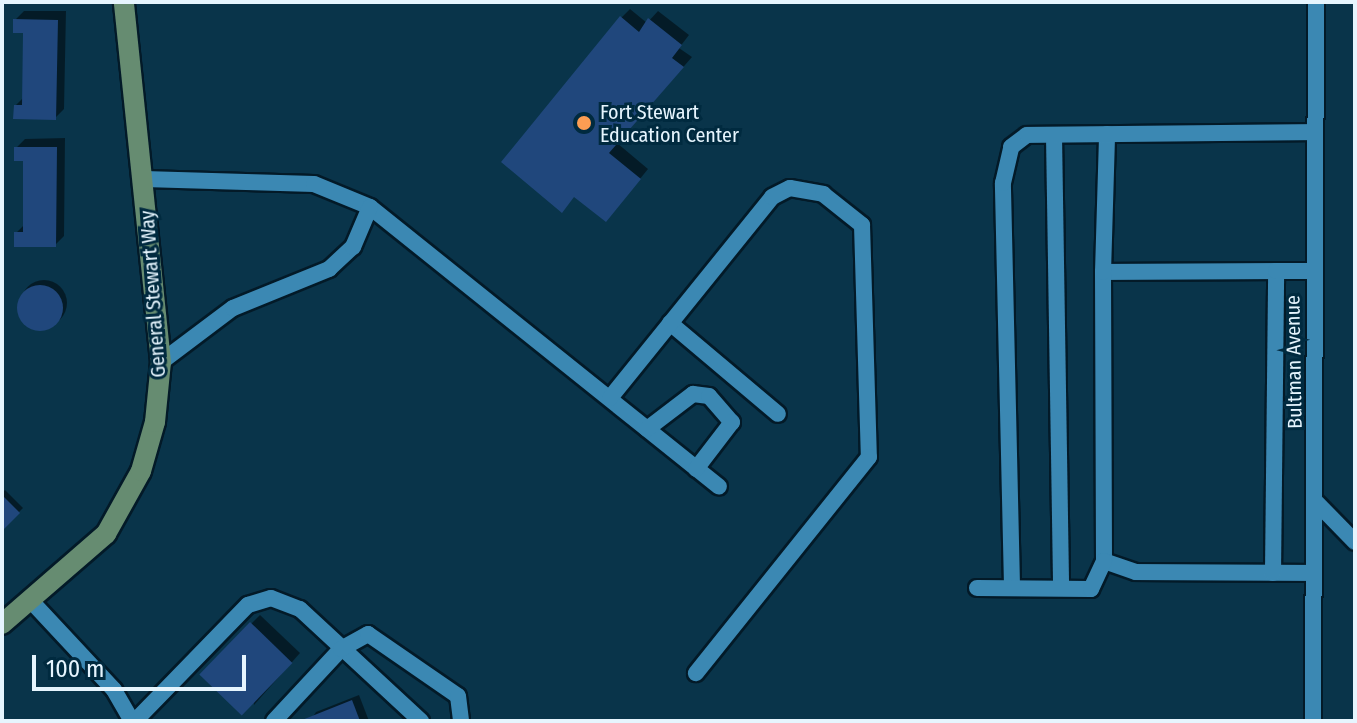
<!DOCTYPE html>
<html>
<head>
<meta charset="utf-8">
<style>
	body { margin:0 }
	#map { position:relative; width:1357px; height:723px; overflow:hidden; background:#09344a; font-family:"Fira Sans Condensed",sans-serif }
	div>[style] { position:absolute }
	.shadow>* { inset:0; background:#0007 }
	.round { border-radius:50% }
	.building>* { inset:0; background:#20477c; transform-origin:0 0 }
	.roads { filter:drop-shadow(2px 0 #031a28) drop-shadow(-2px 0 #031a28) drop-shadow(0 2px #031a28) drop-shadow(0 -2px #031a28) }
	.minor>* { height:16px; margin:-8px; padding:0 8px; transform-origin:8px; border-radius:8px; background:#3b88b3 }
	.major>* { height:20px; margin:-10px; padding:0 10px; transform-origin:10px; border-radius:10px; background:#668c71 }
	.dots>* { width:22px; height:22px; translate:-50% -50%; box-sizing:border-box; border:4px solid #002a3f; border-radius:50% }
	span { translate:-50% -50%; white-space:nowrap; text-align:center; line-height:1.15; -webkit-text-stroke:6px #002a3f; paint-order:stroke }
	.poi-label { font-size:20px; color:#e6f5fe }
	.left { translate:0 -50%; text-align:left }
	.street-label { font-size:20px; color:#e6f5fe }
	.frame { position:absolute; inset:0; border:4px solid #e6f5fe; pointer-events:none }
	.scale { position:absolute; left:32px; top:655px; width:214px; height:36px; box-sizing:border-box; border:4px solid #e6f5fe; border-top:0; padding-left:10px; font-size:24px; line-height:28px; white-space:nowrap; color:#e6f5fe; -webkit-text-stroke:6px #002a3f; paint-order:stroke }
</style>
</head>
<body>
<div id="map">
	<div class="shadow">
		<i style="clip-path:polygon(630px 9px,647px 23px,658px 11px,689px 35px,679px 48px,692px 57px,617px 143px,648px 169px,614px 211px,575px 195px,621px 18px)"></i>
		<i style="clip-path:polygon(24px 11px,66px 11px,64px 109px,55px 118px,16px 105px,24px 97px,25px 31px,15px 20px)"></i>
		<i style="clip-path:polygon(65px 138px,64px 236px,55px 245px,16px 233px,25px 224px,25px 159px,16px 148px,25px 139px)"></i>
		<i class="round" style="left:21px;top:280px;width:46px;height:46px"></i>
		<i style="clip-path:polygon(5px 490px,23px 508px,5px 526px,2px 493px)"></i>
		<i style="clip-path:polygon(260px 615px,300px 653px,254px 705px,251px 624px)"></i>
		<i style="clip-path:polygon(359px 695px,369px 721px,310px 721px,316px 712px)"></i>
	</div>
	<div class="building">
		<i style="clip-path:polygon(620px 16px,639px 32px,648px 18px,682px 45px,672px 58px,684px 67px,609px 153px,641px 179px,606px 222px,574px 197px,562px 213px,501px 162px)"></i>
		<i style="clip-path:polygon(13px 19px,58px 20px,56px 120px,13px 119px,14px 105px,22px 105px,23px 33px,13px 33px)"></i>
		<i style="clip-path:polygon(14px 147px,57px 147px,56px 247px,14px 247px,14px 232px,23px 232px,23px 161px,14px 161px)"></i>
		<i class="round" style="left:17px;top:285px;width:46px;height:46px"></i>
		<i style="clip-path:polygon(2px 495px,20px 513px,2px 531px)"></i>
		<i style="left:250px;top:622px;width:59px;height:73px;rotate:44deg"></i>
		<i style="clip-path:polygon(352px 700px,360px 721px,302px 721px,302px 720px)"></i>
	</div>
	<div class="roads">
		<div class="minor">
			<i style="left:1054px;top:135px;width:453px;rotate:89.1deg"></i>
			<i style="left:144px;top:179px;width:170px;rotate:1.7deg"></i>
			<i style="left:314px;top:184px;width:61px;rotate:22.3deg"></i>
			<i style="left:370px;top:207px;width:447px;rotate:38.7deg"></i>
			<i style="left:1276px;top:271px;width:173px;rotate:179.7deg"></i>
			<i style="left:1103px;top:272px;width:289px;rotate:89.8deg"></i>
			<i style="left:1104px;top:561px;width:34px;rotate:19deg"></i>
			<i style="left:1136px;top:572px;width:178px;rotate:0.3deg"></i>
			<i style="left:1103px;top:272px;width:138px;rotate:-88.3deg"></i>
			<i style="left:670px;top:323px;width:141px;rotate:40.1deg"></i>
			<i style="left:161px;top:362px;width:90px;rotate:-36.9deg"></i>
			<i style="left:233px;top:308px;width:104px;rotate:-22.1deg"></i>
			<i style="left:329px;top:269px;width:33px;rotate:-43deg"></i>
			<i style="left:353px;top:247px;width:43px;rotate:-67deg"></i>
			<i style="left:610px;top:398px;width:258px;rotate:-51.1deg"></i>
			<i style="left:772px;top:197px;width:20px;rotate:-27deg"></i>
			<i style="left:790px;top:188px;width:34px;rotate:10deg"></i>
			<i style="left:823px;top:194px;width:50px;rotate:38.5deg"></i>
			<i style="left:862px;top:225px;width:232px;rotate:88.3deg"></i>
			<i style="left:869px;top:457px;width:277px;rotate:128.7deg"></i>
			<i style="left:647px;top:429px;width:58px;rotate:-37.3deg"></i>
			<i style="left:693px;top:394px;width:16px;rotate:7deg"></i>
			<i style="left:709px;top:396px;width:35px;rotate:49deg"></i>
			<i style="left:732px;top:422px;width:59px;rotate:127.5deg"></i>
			<i style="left:1317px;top:503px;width:54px;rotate:45.7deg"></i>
			<i style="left:1273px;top:573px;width:302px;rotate:-89.4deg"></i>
			<i style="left:1276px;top:271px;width:35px"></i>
			<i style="left:1012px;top:586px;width:403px;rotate:-91.3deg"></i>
			<i style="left:1003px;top:183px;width:37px;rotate:-77deg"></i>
			<i style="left:1011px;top:147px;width:20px;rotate:-37deg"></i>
			<i style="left:1027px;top:135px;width:287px;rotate:-0.6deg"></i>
			<i style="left:977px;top:588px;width:114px;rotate:0.5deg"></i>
			<i style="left:1091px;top:589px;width:31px;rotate:-65deg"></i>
			<i style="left:33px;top:603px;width:119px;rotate:47deg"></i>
			<i style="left:114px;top:690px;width:36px;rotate:60deg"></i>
			<i style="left:135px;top:721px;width:162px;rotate:-45.8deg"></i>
			<i style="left:248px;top:605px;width:24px;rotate:-17deg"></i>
			<i style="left:271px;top:598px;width:31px;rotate:21deg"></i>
			<i style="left:300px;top:609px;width:165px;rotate:42.8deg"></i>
			<i style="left:274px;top:721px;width:98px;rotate:-47.1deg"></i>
			<i style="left:341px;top:649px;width:31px;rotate:-29deg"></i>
			<i style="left:368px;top:634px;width:109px;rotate:34.6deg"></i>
			<i style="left:458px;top:696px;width:25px;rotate:83deg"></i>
			<i style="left:1313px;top:721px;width:719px;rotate:-89.76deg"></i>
		</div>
		<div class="major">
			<i style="left:2px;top:624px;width:138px;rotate:-40.9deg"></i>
			<i style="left:106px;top:534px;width:72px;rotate:-60.9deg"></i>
			<i style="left:141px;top:471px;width:51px;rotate:-74.1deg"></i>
			<i style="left:155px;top:422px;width:60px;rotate:-84.3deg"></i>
			<i style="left:161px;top:362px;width:362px;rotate:-95.9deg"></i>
		</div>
	</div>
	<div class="dots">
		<i style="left:584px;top:123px;background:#fc9d53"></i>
	</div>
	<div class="poi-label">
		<span class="left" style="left:600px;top:124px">Fort Stewart<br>Education Center</span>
	</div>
	<div class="street-label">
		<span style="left:153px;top:294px;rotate:-94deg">General Stewart Way</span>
		<span style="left:1294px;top:362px;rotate:-91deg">Bultman Avenue</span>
	</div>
	<div class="frame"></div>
	<div class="scale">100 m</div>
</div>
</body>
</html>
